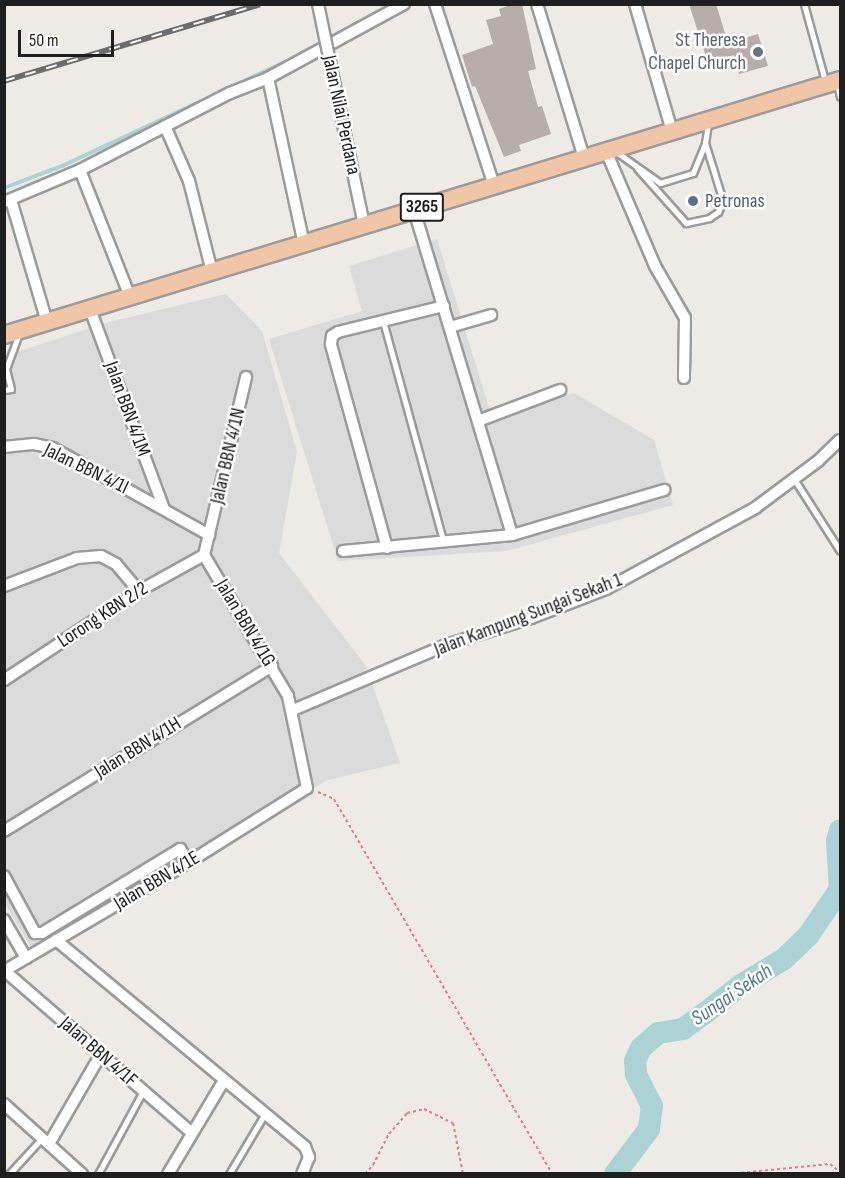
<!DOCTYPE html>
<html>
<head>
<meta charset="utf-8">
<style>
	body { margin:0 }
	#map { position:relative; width:845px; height:1178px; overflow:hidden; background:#eeeae5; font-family:"Sofia Sans Condensed",sans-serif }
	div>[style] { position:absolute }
	.residential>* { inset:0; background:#dcdbdb }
	.stream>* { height:4px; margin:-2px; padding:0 2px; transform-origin:2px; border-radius:2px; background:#abd3d6 }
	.river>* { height:22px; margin:-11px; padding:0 11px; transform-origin:11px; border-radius:11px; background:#abd3d6 }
	.building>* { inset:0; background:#b7aeab }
	.path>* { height:2px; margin-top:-1px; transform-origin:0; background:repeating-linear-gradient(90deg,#e97b80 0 3px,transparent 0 6px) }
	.roads { filter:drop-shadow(2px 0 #9b9b9b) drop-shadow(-2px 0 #9b9b9b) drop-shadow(0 2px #9b9b9b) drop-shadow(0 -2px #9b9b9b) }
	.service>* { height:5px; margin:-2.5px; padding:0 2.5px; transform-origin:2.5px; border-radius:2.5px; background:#fff }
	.minor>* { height:10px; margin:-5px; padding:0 5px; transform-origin:5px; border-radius:5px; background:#fff }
	.primary>* { height:16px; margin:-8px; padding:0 8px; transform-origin:8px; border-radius:8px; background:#f1c6a7 }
	.rail>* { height:6px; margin-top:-3px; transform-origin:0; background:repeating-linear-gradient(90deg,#fff 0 11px,#6c6c6c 0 22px); box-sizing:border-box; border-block:2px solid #6c6c6c }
	.bridges { filter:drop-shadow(2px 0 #9b9b9b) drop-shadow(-2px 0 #9b9b9b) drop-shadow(0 2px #9b9b9b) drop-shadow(0 -2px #9b9b9b) }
	.minor-bridge>* { height:10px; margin:-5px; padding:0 5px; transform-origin:5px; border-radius:5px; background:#fff }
	.dots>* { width:16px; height:16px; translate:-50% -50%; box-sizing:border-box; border:3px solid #fff; border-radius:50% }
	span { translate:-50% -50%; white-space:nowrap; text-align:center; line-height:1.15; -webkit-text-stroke:5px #fff; paint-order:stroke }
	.shield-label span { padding:2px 4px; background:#fff; border:2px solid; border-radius:4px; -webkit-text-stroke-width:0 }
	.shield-label { font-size:18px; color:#1e1e1e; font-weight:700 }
	.worship-label { font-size:20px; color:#5b616d }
	.right { translate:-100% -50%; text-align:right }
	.street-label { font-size:20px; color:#1e1e1e }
	.service-label { font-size:20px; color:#4e5e75 }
	.left { translate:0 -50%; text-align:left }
	.water-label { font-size:21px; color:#4f7b94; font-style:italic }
	.frame { position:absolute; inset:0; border:6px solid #1e1e1e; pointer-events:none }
	.scale { position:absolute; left:18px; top:30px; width:96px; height:27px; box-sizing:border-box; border:3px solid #1e1e1e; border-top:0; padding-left:8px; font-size:18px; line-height:21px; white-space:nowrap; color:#1e1e1e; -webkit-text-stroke:4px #fff; paint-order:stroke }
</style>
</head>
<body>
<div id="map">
	<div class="residential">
		<i style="clip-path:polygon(437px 239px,492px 417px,574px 393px,654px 440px,673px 505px,506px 551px,338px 561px,269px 339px,362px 311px,349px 266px)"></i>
		<i style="clip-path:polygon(226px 294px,262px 331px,297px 452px,279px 553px,366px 666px,400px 763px,328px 780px,31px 947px,4px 902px,4px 356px,109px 322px)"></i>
	</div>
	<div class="stream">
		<i style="left:4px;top:188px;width:62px;rotate:-20.8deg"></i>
		<i style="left:62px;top:166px;width:253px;rotate:-25deg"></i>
	</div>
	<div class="river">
		<i style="left:615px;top:1174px;width:56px;rotate:-52.9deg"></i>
		<i style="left:649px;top:1129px;width:23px;rotate:-83deg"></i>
		<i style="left:652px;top:1106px;width:36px;rotate:-117deg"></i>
		<i style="left:636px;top:1074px;width:13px;rotate:-94deg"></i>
		<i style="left:635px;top:1061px;width:14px;rotate:-65deg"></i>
		<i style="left:641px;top:1048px;width:23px;rotate:-41deg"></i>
		<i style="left:658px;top:1033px;width:25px;rotate:-9deg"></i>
		<i style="left:683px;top:1029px;width:26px;rotate:-36deg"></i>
		<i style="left:704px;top:1014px;width:47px;rotate:-38.1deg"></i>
		<i style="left:741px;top:985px;width:50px;rotate:-31.2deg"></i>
		<i style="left:784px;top:959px;width:33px;rotate:-44deg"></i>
		<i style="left:808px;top:936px;width:57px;rotate:-55.8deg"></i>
		<i style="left:840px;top:889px;width:48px;rotate:-93.6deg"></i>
		<i style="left:837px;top:841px;width:11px;rotate:-75deg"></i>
	</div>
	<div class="building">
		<i style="clip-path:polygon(513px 4px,522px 4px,536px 69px,528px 71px,538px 107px,542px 106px,551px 134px,519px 145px,521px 151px,504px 157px,475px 86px,472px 87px,462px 55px,493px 44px,486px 20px,501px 16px,499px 9px)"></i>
		<i style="clip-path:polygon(689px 4px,716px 4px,728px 43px,758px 34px,768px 66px,739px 74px,734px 55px,708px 63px)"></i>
	</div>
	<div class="path">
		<i style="left:318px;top:792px;width:17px;rotate:24deg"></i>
		<i style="left:334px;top:799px;width:434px;rotate:59.8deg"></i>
		<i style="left:365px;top:1174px;width:12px;rotate:-48deg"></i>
		<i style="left:373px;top:1165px;width:35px;rotate:-63deg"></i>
		<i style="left:389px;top:1134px;width:28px;rotate:-49deg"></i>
		<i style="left:407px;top:1113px;width:17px;rotate:-13deg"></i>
		<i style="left:424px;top:1109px;width:32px;rotate:26deg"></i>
		<i style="left:453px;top:1123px;width:52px;rotate:78.9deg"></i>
		<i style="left:729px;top:1174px;width:101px;rotate:-5.7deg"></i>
		<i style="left:830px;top:1164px;width:13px;rotate:39deg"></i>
	</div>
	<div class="roads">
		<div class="service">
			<i style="left:804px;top:4px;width:80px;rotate:74.7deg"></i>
			<i style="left:837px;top:84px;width:13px;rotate:77deg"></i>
			<i style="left:615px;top:151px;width:55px;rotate:35.4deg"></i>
			<i style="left:660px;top:183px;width:34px;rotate:-17deg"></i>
			<i style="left:693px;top:173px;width:32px;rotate:-68deg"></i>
			<i style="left:705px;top:143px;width:18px;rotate:-81deg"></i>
			<i style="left:637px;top:168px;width:74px;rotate:48.3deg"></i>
			<i style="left:686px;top:223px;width:24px;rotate:-12deg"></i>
			<i style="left:709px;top:218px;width:11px;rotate:-34deg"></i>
			<i style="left:718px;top:212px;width:12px;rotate:-66deg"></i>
			<i style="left:723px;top:201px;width:61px;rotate:-107.2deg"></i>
			<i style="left:383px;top:321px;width:228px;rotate:74.7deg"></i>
			<i style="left:4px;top:390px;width:7px;rotate:-8deg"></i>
			<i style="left:11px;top:389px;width:21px;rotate:-104deg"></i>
			<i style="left:6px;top:369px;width:37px;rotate:-70deg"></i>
			<i style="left:794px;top:479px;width:85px;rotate:57.4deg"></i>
			<i style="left:9px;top:1174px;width:49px;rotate:-47.5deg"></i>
			<i style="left:98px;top:1174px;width:94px;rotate:-61.5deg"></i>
			<i style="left:229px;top:1174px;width:69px;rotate:-59.3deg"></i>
		</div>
		<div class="minor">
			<i style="left:435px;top:4px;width:191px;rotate:72deg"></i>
			<i style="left:537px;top:4px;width:161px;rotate:73deg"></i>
			<i style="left:635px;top:4px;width:132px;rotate:73.8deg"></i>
			<i style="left:268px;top:78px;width:170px;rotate:77.8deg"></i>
			<i style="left:341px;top:115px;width:112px;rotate:78.2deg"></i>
			<i style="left:165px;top:126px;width:60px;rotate:66.4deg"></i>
			<i style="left:189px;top:181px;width:94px;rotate:75.8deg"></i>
			<i style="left:606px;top:151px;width:125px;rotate:66.9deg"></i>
			<i style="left:655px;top:266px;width:60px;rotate:60deg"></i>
			<i style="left:685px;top:318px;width:60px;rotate:91deg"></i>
			<i style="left:80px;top:170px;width:136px;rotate:68.5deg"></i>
			<i style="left:11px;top:200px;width:127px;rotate:73.6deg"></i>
			<i style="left:4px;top:202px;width:82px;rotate:-22.8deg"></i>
			<i style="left:80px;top:170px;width:169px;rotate:-27.2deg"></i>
			<i style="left:230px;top:93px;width:41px;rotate:-21.5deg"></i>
			<i style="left:268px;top:78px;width:155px;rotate:-28.6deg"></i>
			<i style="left:414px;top:210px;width:339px;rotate:73.2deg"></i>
			<i style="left:90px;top:309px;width:213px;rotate:69.7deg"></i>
			<i style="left:450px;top:327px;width:43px;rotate:-16.3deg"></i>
			<i style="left:478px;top:421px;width:88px;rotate:-20.7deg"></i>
			<i style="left:4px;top:447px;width:30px;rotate:-6deg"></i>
			<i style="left:34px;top:444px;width:19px;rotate:12deg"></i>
			<i style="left:53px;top:448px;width:179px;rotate:29.1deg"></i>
			<i style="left:387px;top:548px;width:212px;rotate:-105.4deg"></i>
			<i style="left:331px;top:344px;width:8px;rotate:-83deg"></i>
			<i style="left:332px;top:336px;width:7px;rotate:-34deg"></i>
			<i style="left:338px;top:332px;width:109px;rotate:-13.8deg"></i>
			<i style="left:343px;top:551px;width:170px;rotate:-5.4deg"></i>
			<i style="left:512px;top:535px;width:159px;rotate:-16.5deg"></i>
			<i style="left:4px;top:586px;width:78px;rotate:-21deg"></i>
			<i style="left:77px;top:558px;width:24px;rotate:-5deg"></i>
			<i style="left:101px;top:556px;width:17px;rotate:28deg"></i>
			<i style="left:116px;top:564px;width:35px;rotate:50deg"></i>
			<i style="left:4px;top:680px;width:162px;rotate:-33.4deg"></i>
			<i style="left:139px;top:591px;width:74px;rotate:-29deg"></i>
			<i style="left:293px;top:710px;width:166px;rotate:-23deg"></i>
			<i style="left:446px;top:645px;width:89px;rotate:-17.6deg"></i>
			<i style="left:531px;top:618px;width:80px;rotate:-21.1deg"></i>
			<i style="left:606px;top:589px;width:170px;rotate:-28.5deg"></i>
			<i style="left:755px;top:508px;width:79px;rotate:-36.7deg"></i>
			<i style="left:818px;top:461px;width:30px;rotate:-44deg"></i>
			<i style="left:4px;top:831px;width:315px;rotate:-31.6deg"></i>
			<i style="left:4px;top:876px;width:65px;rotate:61.5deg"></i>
			<i style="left:35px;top:933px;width:7px"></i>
			<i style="left:42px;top:933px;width:162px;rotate:-31.3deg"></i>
			<i style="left:180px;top:849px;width:16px;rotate:55deg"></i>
			<i style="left:4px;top:920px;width:44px;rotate:59.9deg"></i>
			<i style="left:56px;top:940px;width:324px;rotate:39.7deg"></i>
			<i style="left:305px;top:1147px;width:11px;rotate:68deg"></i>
			<i style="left:309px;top:1157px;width:18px;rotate:112deg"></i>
			<i style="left:4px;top:971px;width:215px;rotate:-30.5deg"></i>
			<i style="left:189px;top:862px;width:139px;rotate:-32.1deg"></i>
			<i style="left:307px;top:788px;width:94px;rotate:-101.7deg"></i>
			<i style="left:288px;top:696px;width:164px;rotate:-120.8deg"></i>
			<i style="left:204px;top:555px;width:183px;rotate:-76.7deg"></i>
			<i style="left:5px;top:971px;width:247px;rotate:40.9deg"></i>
			<i style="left:4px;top:1104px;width:105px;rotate:41.9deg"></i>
			<i style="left:49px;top:1144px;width:104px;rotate:-60deg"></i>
			<i style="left:168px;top:1174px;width:107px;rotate:-59.1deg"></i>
		</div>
		<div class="primary">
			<i style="left:4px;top:335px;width:874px;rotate:-16.96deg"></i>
		</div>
	</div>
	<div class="rail">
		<i style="left:4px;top:81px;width:267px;rotate:-16.7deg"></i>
	</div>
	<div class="bridges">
		<div class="minor-bridge">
			<i style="left:318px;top:4px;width:113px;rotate:78.3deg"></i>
		</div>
	</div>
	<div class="dots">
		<i style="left:758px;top:52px;background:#6b7280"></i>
		<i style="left:693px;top:201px;background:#5c6f8a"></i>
	</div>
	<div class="shield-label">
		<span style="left:422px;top:207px">3265</span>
	</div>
	<div class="worship-label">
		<span class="right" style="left:746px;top:52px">St Theresa<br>Chapel Church</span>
	</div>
	<div class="street-label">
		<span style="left:341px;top:115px;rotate:78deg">Jalan Nilai Perdana</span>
		<span style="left:127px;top:409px;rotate:70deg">Jalan BBN 4/1M</span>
		<span style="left:228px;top:456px;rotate:-77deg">Jalan BBN 4/1N</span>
		<span style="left:86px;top:469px;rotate:26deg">Jalan BBN 4/1I</span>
		<span style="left:103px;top:615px;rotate:-33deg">Lorong KBN 2/2</span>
		<span style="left:528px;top:615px;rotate:-21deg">Jalan Kampung Sungai Sekah 1</span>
		<span style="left:245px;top:623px;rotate:59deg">Jalan BBN 4/1G</span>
		<span style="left:138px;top:748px;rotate:-32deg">Jalan BBN 4/1H</span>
		<span style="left:157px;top:881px;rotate:-31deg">Jalan BBN 4/1E</span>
		<span style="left:98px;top:1052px;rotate:41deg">Jalan BBN 4/1F</span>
	</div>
	<div class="service-label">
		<span class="left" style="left:705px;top:201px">Petronas</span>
	</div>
	<div class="water-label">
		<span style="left:732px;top:995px;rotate:-34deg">Sungai Sekah</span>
	</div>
	<div class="frame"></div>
	<div class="scale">50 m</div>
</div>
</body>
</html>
